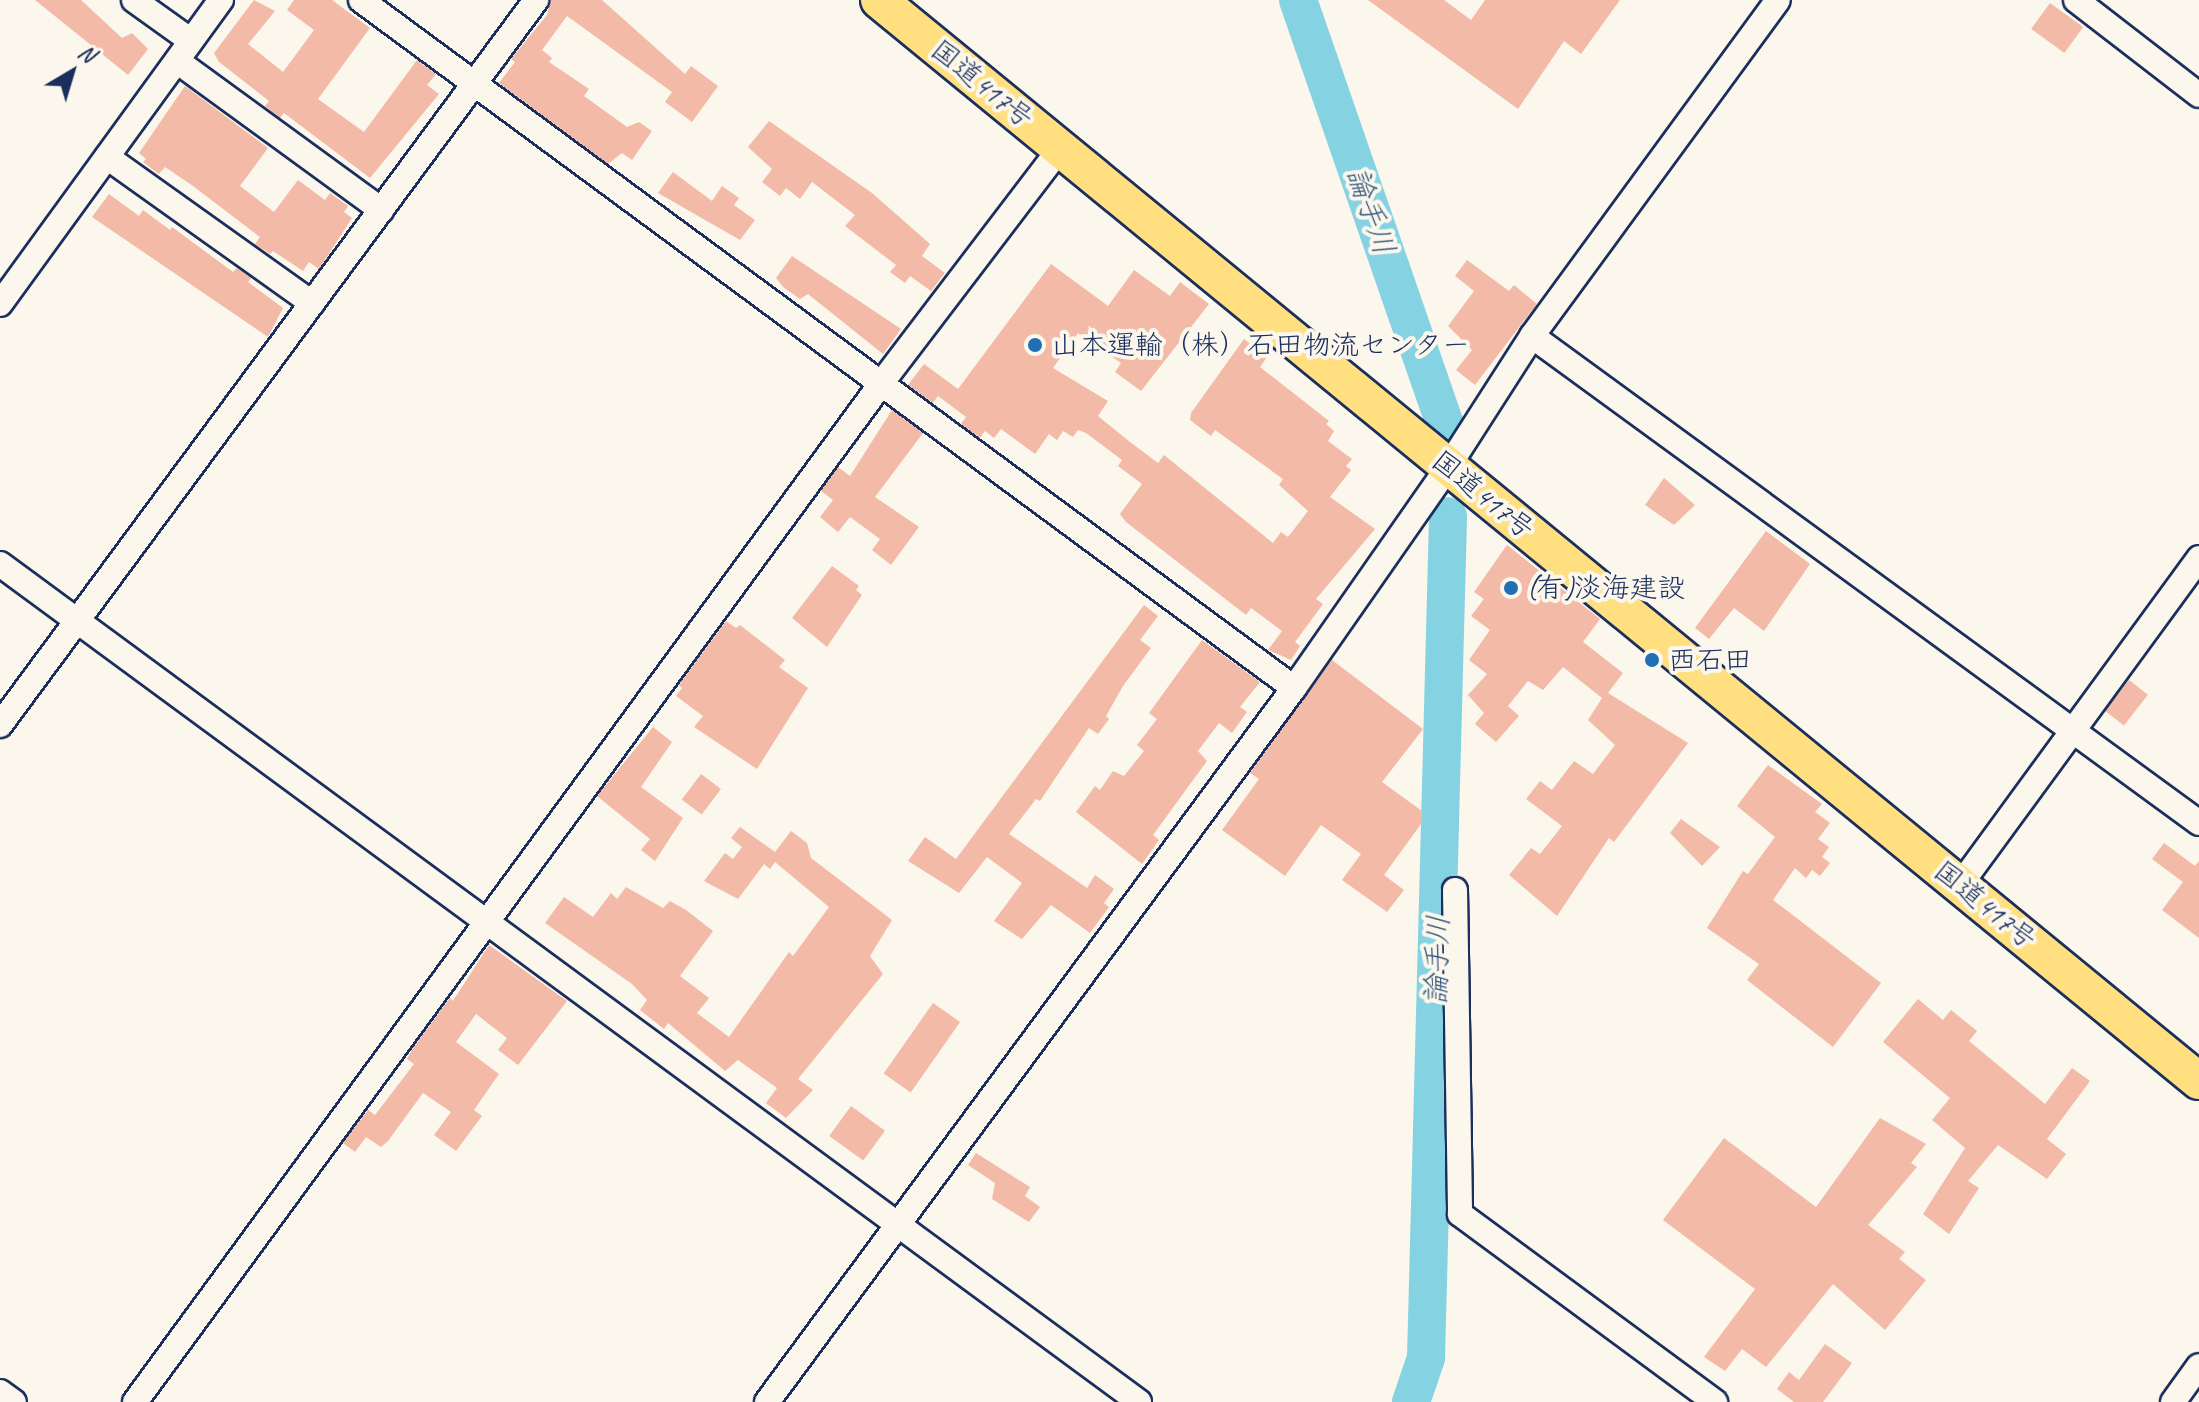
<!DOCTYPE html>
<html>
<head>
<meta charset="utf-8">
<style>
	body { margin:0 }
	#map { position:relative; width:2199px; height:1402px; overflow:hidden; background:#fbf7ec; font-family:Caveat,"Klee One",sans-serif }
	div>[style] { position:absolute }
	.river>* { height:38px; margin:-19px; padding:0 19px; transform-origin:19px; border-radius:19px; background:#85d2e3 }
	.building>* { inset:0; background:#f2baa7; transform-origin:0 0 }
	.roads { filter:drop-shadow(2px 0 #1b2f5e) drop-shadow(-2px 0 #1b2f5e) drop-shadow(0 2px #1b2f5e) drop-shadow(0 -2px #1b2f5e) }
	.minor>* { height:24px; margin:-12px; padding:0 12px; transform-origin:12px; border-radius:12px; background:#fbf7ec }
	.highway>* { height:36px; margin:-18px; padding:0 18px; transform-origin:18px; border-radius:18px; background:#ffdf80 }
	.dots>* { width:22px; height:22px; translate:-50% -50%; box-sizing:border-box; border:4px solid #fbf7ec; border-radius:50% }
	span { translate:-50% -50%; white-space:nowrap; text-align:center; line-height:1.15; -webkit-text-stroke:8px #fbf7ec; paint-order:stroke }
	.street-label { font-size:28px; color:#1b2f5e }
	.poi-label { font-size:28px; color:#1b2f5e }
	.left { translate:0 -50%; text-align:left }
	.water-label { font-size:30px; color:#36587f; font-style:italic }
	.north { position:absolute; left:32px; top:32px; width:80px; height:80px; -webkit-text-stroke:6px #fbf7ec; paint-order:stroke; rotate:38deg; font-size:22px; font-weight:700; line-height:32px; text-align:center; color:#1b2f5e }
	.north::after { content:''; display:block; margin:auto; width:28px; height:36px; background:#1b2f5e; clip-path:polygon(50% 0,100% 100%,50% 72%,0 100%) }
</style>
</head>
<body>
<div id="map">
	<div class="river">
		<i style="left:1298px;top:0;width:447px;rotate:70.9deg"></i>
		<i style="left:1411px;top:1402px;width:46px;rotate:-71.2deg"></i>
		<i style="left:1426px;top:1358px;width:842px;rotate:-88.5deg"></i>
	</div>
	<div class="building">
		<i style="clip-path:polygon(35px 0,81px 0,122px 38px,132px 33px,148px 49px,128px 75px)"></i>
		<i style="clip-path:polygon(254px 0,275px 11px,248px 44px,283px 72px,314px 30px,287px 10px,294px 0,332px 0,370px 28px,318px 99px,364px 132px,417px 60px,436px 74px,427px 85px,439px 94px,370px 178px,284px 113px,280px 118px,265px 106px,269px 101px,219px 62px,214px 53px)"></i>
		<i style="clip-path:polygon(551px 0,602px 0,685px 74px,691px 66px,718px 86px,692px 122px,665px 102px,672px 92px,567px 16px,542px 50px,552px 58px,549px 62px,589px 89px,584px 96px,627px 127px,639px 122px,652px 131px,632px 160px,622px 153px,608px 164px,499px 83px,515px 62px,511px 59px,547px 15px)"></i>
		<i style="clip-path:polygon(1368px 0,1444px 0,1471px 20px,1485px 0,1620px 0,1581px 54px,1564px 41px,1518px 109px)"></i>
		<i style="left:2050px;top:3px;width:41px;height:32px;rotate:36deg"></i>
		<i style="clip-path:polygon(185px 86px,268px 148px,240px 186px,274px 212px,298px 180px,325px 200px,330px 193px,348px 206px,344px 212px,352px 218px,319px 269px,309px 262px,303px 271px,273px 251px,270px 254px,255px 244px,260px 237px,193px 186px,165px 167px,159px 174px,143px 162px,146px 159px,139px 153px)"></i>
		<i style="clip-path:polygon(769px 121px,872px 193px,930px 244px,922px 256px,945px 273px,931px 291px,910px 276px,905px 283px,890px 272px,896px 265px,845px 226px,855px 215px,812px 182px,800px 199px,786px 188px,780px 196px,762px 182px,772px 169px,748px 147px)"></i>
		<i style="clip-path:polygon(673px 172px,712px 201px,722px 186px,739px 198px,734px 205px,755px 220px,740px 240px,658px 193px)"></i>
		<i style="clip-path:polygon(109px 194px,139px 216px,143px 210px,170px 230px,172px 227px,233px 272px,237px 268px,251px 278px,248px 282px,283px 308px,268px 337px,92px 217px)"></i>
		<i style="clip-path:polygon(792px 256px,901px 329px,883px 354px,808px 294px,800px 299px,783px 287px,776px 278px)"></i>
		<i style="clip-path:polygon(1467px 260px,1509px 291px,1514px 285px,1537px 304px,1475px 385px,1456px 370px,1472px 350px,1448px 326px,1474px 291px,1455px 276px)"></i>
		<i style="clip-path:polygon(1051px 264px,1108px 306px,1134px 270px,1170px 296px,1180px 282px,1209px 304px,1141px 391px,1115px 372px,1121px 363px,1078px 333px,1053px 368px,1108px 401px,1098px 416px,1130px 442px,1158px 463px,1164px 455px,1273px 543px,1281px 532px,1288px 537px,1308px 511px,1279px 485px,1283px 479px,1215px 430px,1211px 436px,1190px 420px,1191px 413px,1244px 339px,1267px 357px,1260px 367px,1329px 421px,1326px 424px,1334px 431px,1328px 441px,1352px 459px,1346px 466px,1351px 470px,1330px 497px,1375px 529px,1316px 599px,1323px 604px,1295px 642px,1300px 646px,1291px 660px,1268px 650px,1282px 631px,1251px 608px,1246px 615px,1126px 522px,1120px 514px,1142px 484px,1118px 466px,1122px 460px,1086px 433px,1078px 430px,1073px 437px,1063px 431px,1057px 440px,1049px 434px,1035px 454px,1001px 429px,994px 438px,985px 431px,980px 438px,961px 424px,966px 417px,938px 396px,933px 403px,908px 385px,924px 364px,958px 389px)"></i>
		<i style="clip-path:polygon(892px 410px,923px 433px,875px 497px,919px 527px,891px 565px,872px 550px,880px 539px,850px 517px,838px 532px,820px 517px,833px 500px,821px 491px,838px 467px,850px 476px)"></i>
		<i style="clip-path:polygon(1664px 478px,1695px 505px,1674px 525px,1645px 505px)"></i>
		<i style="clip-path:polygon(1766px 531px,1810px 564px,1764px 631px,1734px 608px,1709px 639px,1695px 628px)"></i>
		<i style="clip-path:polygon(1507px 545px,1600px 619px,1583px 642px,1623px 673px,1608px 693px,1688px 743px,1614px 842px,1609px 838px,1557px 916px,1509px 875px,1531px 848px,1540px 854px,1562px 826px,1526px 799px,1540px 781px,1552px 790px,1574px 761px,1593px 774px,1615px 745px,1588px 720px,1602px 698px,1563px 667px,1543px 690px,1528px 681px,1508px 706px,1519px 716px,1496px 742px,1475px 724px,1484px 713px,1468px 695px,1487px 674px,1469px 660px,1490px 630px,1471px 616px,1484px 599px,1474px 592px)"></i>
		<i style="clip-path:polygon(832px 566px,859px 586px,856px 590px,862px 595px,827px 647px,792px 618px)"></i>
		<i style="clip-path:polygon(1144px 605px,1158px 616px,1140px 640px,1151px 648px,1123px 686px,1106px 716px,1109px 719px,1098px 734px,1089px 728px,1040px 801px,1036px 799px,1009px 834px,1087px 888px,1095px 875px,1114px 889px,1104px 903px,1109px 907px,1090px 933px,1051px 905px,1022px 939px,994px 921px,1022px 883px,987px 857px,959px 893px,908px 861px,925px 837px,956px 859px)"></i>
		<i style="clip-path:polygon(726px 621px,736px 628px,740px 625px,785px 660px,779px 667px,808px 688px,757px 769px,694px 727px,703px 716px,676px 696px,682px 688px,679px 685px)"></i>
		<i style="clip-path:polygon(1202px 640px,1260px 682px,1240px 707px,1247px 712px,1232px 733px,1219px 723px,1198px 751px,1207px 761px,1153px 835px,1159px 840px,1142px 864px,1076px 812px,1095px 786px,1100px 790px,1113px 771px,1124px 776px,1144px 751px,1137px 745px,1157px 719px,1149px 713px)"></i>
		<i style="clip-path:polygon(1332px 660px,1423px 729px,1382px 782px,1422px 811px,1421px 824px,1384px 875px,1404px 890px,1387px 912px,1342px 880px,1361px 854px,1321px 825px,1285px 876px,1222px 830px,1259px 779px,1250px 773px)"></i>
		<i style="left:2129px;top:680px;width:24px;height:39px;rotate:38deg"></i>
		<i style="clip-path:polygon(653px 727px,672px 742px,641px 787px,683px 818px,655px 861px,641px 850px,650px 839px,597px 796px)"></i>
		<i style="clip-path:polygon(1768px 765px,1822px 804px,1815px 812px,1830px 823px,1818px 839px,1829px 847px,1822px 857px,1830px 863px,1820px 876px,1812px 870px,1806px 878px,1795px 868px,1773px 900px,1881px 983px,1833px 1047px,1747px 980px,1759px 964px,1707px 928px,1743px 871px,1748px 874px,1775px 837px,1737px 806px)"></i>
		<i style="left:701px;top:774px;width:25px;height:32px;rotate:37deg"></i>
		<i style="clip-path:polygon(1681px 819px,1720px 847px,1702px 866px,1670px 833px)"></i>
		<i style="clip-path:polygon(740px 827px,775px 852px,791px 831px,807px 843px,811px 858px,892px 920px,870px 956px,883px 974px,798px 1079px,813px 1090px,786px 1118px,766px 1103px,777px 1088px,738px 1060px,725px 1071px,668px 1023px,664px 1029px,640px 1010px,647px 1000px,632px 984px,545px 923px,564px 897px,593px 917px,611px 893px,617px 899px,626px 887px,663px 908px,670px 901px,686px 910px,713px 931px,680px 976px,709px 998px,697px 1013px,729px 1037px,789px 952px,793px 956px,829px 907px,775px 862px,770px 869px,764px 864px,738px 899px,704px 881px,725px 853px,733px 859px,742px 847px,731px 838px)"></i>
		<i style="clip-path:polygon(2164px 843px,2195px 866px,2199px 861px,2199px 938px,2162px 910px,2183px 882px,2152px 859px)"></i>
		<i style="clip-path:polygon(489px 945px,567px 1001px,518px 1065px,498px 1050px,507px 1038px,476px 1014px,456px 1042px,499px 1074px,474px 1110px,482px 1116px,456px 1151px,434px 1135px,451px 1112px,423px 1093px,388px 1141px,381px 1147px,366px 1137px,355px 1152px,343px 1143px,368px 1110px,375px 1115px,414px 1064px,407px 1059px,413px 1048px,450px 998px,453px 1001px)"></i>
		<i style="clip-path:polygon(1918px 999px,1943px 1020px,1951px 1010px,1977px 1031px,1969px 1041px,2045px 1104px,2072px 1068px,2090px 1081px,2047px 1139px,2066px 1154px,2047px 1179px,1998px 1145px,1968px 1181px,1979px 1188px,1949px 1234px,1923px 1214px,1965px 1148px,1932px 1120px,1950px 1098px,1883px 1042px)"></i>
		<i style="left:933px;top:1003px;width:33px;height:86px;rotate:35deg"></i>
		<i style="left:851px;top:1106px;width:42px;height:37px;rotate:36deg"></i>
		<i style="clip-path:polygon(1880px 1118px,1926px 1144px,1911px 1163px,1917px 1167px,1868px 1225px,1905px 1252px,1899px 1259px,1926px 1280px,1885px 1330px,1833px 1284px,1766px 1367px,1742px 1349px,1725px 1371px,1704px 1357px,1755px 1289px,1663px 1220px,1724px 1138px,1816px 1207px)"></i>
		<i style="clip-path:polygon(976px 1153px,1030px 1187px,1025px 1196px,1040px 1207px,1029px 1222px,992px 1199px,995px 1183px,968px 1165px)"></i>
		<i style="clip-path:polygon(1825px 1344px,1852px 1363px,1823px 1402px,1794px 1402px,1777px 1389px,1789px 1372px,1799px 1380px)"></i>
	</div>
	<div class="roads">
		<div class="minor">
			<i style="left:134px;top:0;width:70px;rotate:35.7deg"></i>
			<i style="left:361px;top:0;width:1159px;rotate:36.41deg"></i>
			<i style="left:2076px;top:0;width:155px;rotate:37.7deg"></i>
			<i style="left:177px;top:61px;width:253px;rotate:36.1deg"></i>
			<i style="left:107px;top:157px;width:252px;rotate:35.5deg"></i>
			<i style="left:0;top:304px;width:376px;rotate:-54deg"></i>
			<i style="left:1532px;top:336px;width:826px;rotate:36.13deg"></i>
			<i style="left:0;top:564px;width:1414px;rotate:36.34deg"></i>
			<i style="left:0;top:725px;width:902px;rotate:-53.52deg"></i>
			<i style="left:1960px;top:885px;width:405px;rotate:-53.8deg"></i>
			<i style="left:1455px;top:890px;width:324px;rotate:89.1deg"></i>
			<i style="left:1460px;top:1214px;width:317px;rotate:36.4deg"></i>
			<i style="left:0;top:1392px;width:17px;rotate:36deg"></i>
			<i style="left:135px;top:1402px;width:1266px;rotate:-53.77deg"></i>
			<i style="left:883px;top:381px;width:292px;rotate:-52.7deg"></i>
			<i style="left:767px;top:1402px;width:887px;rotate:-53.57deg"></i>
			<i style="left:1294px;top:688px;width:269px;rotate:-55.1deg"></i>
			<i style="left:1448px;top:467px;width:156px;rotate:-57.3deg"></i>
			<i style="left:1532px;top:336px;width:416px;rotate:-53.8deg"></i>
			<i style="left:2173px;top:1402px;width:44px;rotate:-54.2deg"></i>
		</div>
		<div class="highway">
			<i style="left:879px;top:0;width:1706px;rotate:39.32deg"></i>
		</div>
	</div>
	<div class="dots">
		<i style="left:1035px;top:345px;background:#1f6fb2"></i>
		<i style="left:1511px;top:588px;background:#1f6fb2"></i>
		<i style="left:1652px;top:660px;background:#1f6fb2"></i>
	</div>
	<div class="street-label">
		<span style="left:982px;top:84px;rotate:39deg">国道417号</span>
		<span style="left:1483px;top:495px;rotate:39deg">国道417号</span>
		<span style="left:1985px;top:905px;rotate:39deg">国道417号</span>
	</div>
	<div class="poi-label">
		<span class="left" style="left:1051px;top:345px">山本運輸（株）石田物流センター</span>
		<span class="left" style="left:1527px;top:588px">(有)淡海建設</span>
		<span class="left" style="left:1668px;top:660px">西石田</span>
	</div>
	<div class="water-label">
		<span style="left:1371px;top:211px;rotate:71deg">論手川</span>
		<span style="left:1437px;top:960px;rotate:-88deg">論手川</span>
	</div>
	<div class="north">N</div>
</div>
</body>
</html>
